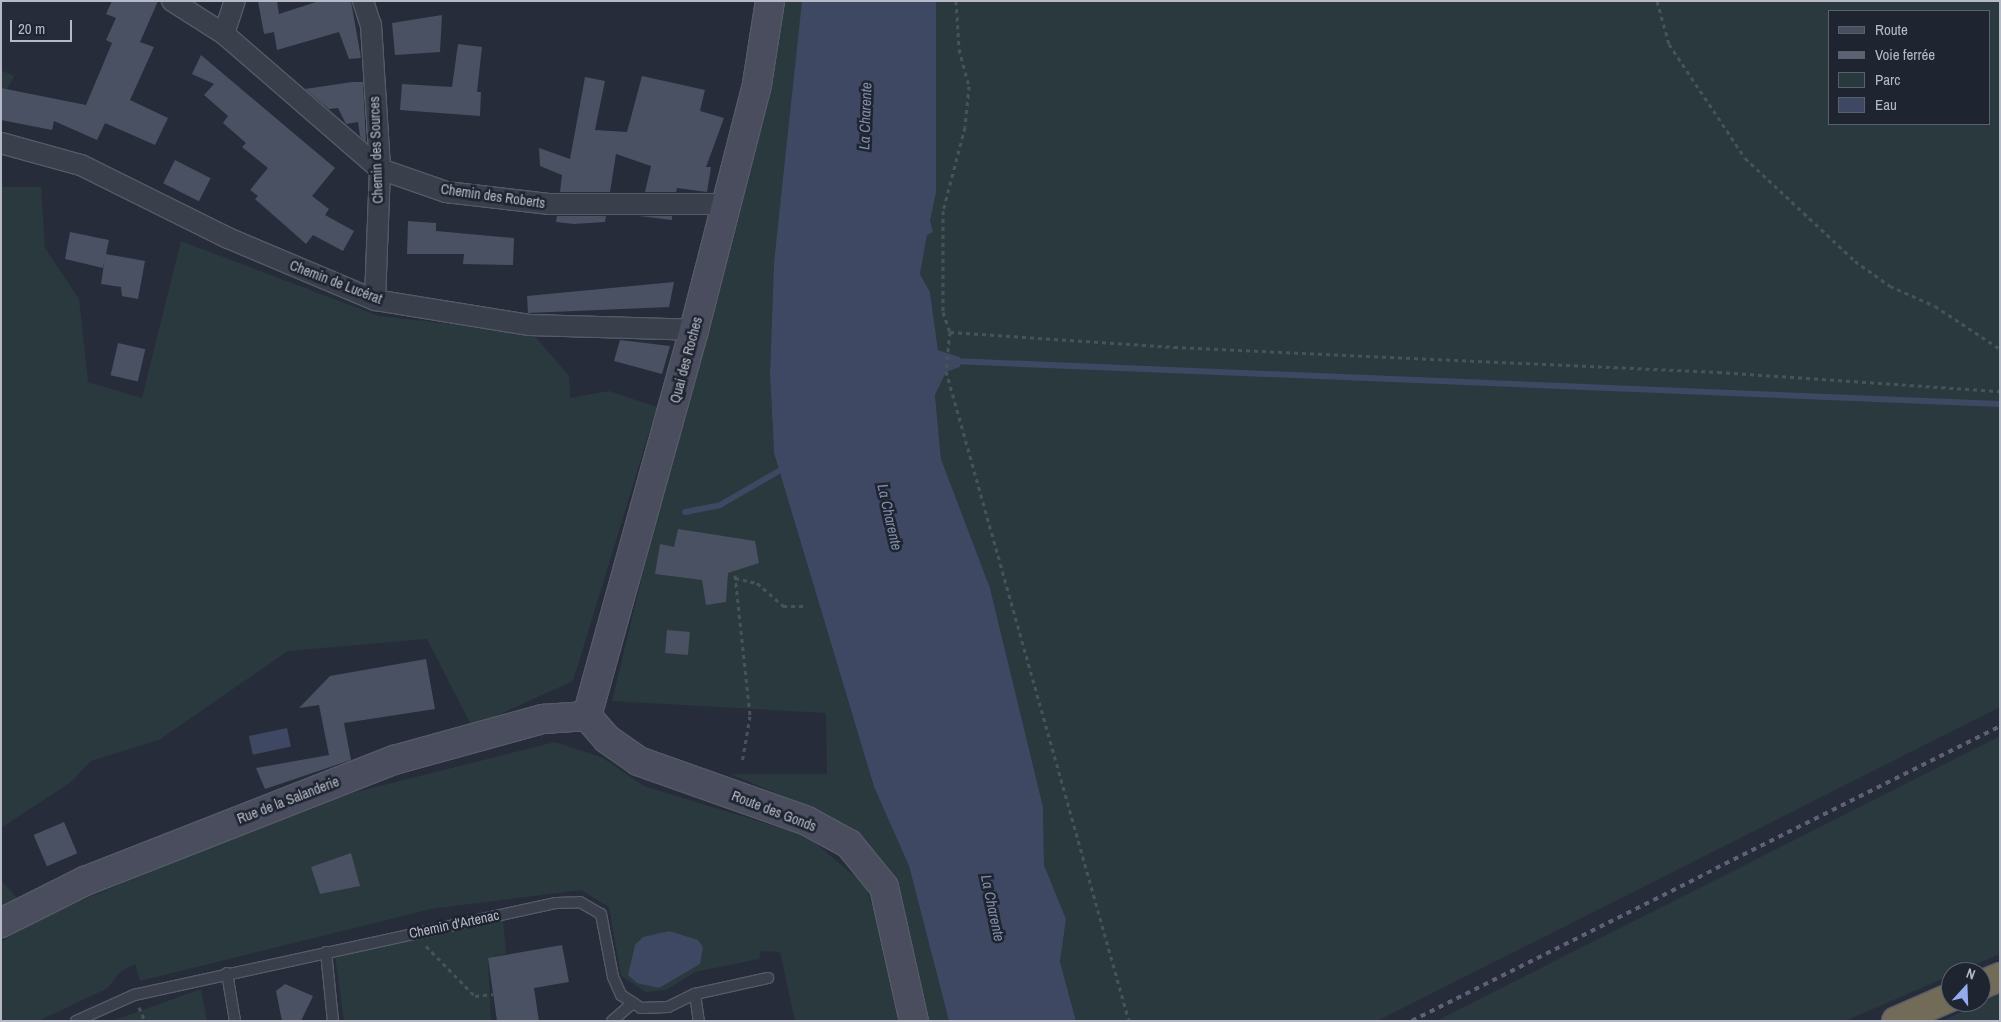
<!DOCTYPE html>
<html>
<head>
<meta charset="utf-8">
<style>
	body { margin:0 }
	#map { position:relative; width:2001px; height:1022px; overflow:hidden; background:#272c3b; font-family:"Archivo Narrow",sans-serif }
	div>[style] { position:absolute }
	.green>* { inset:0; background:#29393d }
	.water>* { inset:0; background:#3e4862; transform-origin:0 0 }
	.stream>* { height:6px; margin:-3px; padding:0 3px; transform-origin:3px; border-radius:3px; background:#3e4862 }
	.building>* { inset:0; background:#4a5162; transform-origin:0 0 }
	.path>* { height:3px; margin-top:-1.5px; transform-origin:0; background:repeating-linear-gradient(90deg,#465459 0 4px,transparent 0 8px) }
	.roads { filter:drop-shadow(1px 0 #555a67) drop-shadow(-1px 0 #555a67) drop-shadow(0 1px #555a67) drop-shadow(0 -1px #555a67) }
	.lane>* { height:10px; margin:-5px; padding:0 5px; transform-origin:5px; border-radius:5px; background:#3a3f4c }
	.street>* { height:20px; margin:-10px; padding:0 10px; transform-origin:10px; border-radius:10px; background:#3a3f4c }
	.secondary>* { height:28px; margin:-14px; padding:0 14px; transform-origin:14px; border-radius:14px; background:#494d5e }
	.highway>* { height:28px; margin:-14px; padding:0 14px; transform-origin:14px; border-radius:14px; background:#716b58 }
	.rail>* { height:4px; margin-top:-2px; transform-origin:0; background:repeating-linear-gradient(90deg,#5d6272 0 5px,transparent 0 10px) }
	span { translate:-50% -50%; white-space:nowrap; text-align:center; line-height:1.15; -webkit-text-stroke:5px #1f2431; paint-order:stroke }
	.street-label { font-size:14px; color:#b6bac7 }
	.water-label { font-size:15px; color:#818dab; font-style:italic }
	.frame { position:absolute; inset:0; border:2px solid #b6bac7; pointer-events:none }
	.legend { position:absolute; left:1828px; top:10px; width:162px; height:115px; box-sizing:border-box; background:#1f2431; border:1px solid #5b606d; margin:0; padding:6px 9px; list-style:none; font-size:15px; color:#b6bac7 }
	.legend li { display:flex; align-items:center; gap:10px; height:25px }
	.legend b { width:25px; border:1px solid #5b606d }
	.north { position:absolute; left:1941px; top:962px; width:50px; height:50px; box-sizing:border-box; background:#1f2431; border:1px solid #5b606d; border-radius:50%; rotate:20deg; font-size:14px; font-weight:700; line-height:20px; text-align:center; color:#b6bac7 }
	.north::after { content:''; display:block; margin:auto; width:18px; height:22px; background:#95a9ed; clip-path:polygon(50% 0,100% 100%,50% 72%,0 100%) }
	.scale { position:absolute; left:10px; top:20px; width:62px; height:22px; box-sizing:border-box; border:2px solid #b6bac7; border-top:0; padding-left:6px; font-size:15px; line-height:18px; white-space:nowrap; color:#b6bac7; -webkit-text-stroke:4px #1f2431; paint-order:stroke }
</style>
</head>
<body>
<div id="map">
	<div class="green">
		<i style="clip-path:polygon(781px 1px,803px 1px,774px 262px,770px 374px,774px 453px,874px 787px,909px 866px,949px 1021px,929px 1021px,900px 915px,850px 833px,793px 800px,730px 774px,827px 774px,826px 713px,612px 701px)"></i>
		<i style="clip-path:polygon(evenodd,936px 1px,2000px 1px,2000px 707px,1377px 1021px,1076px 1021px,1060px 962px,1066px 919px,1044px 865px,1043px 807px,990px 588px,941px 459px,935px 395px,946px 371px,960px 367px,960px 357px,938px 350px,930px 292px,920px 274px,927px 235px,933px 232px,930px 221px,936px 193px,936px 1px,1830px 11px,1990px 11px,1990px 124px,1830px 124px,1830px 11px)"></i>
		<i style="clip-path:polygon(1px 70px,14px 76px,2px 98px,1px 98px)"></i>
		<i style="clip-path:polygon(1px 187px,41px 187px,45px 248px,79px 299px,88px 382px,142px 398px,181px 241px,379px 316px,532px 333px,569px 376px,570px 398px,609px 391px,657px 407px,573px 681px,472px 727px,427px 639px,288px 651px,159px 740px,91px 761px,71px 782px,1px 828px)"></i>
		<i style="clip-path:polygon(2000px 736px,2000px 954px,1845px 1021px,1436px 1021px)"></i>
		<i style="clip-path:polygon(555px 742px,603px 758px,644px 786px,807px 836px,865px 885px,882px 932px,902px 1021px,795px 1021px,780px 952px,761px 951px,759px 959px,695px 972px,666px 990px,646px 992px,621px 976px,609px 907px,581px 890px,431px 909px,140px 981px,135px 964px,120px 972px,108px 988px,38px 1021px,1px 1021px,1px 942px,48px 915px,308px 804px)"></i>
		<i style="clip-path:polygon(1px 880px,17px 898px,1px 908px)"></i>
		<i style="clip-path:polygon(503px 920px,506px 954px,488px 958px,491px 1021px,344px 1021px,335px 955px)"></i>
		<i style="clip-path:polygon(201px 989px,207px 1021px,112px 1021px,129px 1015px)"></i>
		<i style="clip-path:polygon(2000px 994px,2000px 1021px,1942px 1021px)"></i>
	</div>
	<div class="water">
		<i style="clip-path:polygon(802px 1px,936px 1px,936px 193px,930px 221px,933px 232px,927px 235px,920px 274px,930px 292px,938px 350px,960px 357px,960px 367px,946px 372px,935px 395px,941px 459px,990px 588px,1043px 807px,1044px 865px,1066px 919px,1060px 962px,1076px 1021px,949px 1021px,909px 866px,874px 787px,774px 453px,770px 374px,774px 262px)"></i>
		<i style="left:287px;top:728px;width:19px;height:39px;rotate:78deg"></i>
		<i style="clip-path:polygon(669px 931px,698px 940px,703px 947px,700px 964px,659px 988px,637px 983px,628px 975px,635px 945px,643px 937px)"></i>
	</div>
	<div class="stream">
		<i style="left:952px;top:361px;width:1049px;rotate:2.35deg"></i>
		<i style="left:685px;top:512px;width:36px;rotate:-11deg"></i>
		<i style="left:720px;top:505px;width:68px;rotate:-30deg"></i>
	</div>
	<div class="building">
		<i style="clip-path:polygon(112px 1px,158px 1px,140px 42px,154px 47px,130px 100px,168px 118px,155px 145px,105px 123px,97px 140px,54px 121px,52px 130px,1px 120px,1px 88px,86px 105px,112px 43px,106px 40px,116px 18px,106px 14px)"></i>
		<i style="clip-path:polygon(258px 1px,277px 1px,279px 14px,319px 1px,351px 1px,361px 58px,349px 59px,339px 32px,277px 50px,274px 32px,264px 34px)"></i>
		<i style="clip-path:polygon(442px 15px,440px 52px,395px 55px,392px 23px)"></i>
		<i style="clip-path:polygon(458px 44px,482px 47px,477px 92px,481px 92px,480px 116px,400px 110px,402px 84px,452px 87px)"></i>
		<i style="clip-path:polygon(201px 55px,335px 168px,312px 196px,329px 209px,325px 215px,354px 231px,343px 251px,313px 235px,306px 244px,255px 199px,258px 196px,250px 190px,268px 168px,242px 147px,246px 143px,223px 123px,228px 116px,204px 95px,214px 84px,192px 74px)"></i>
		<i style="clip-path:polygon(642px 76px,705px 90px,700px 111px,724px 118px,706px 167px,711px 167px,707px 192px,677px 188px,676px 192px,645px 192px,651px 166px,616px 154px,610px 192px,560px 192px,562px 175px,540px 166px,539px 148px,570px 159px,585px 77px,605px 81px,595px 130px,627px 132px)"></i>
		<i style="clip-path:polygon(352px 82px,363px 82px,366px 142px,360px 136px,358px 122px,346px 124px,338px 108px,329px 109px,305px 89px)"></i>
		<i style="left:175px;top:160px;width:40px;height:26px;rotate:27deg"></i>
		<i style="clip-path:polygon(557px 216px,606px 216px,605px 222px,574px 224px,556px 222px)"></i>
		<i style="clip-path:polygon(639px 216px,672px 216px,672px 220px)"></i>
		<i style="clip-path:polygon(408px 221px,436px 223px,436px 231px,514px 238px,513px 265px,463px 264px,464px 254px,407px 254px)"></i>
		<i style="clip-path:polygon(70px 232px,109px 240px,106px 254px,145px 261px,138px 299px,122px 296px,121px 287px,101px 284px,105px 257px,103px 268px,65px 259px)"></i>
		<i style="clip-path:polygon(674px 282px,669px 307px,528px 313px,527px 296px)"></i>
		<i style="clip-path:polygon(620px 340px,670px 346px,662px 374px,614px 361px)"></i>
		<i style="left:118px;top:343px;width:28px;height:33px;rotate:13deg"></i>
		<i style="clip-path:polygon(678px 529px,755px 541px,759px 563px,728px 573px,726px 602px,706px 605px,702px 580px,655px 574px,660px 544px,674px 547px)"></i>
		<i style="left:667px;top:630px;width:23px;height:23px;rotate:5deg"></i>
		<i style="clip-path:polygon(426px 659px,435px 709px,344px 723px,351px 760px,265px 789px,256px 768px,329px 755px,319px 705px,299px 708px,330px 676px)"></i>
		<i style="left:64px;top:822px;width:34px;height:33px;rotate:67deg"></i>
		<i style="clip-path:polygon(351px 853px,360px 886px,320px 894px,311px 867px)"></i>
		<i style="clip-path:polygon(562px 945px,569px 982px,534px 988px,539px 1021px,497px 1021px,488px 958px)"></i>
		<i style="clip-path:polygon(285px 984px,313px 996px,301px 1021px,282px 1021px,276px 991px)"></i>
	</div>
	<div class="path">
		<i style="left:956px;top:1px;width:48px;rotate:86.4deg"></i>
		<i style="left:959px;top:49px;width:38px;rotate:75deg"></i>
		<i style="left:969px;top:86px;width:41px;rotate:95.6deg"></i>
		<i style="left:965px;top:127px;width:87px;rotate:104.7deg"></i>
		<i style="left:943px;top:211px;width:101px;rotate:90deg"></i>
		<i style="left:943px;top:312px;width:21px;rotate:71deg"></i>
		<i style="left:950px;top:332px;width:225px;rotate:3.8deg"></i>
		<i style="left:1174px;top:347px;width:545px;rotate:2.63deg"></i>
		<i style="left:1718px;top:372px;width:283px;rotate:3.9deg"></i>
		<i style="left:1657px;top:1px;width:45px;rotate:74.4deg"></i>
		<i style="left:1669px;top:44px;width:137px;rotate:56.3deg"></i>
		<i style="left:1745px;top:158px;width:151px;rotate:43.1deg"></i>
		<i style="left:1855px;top:261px;width:43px;rotate:35.5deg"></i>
		<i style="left:1890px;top:286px;width:49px;rotate:24deg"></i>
		<i style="left:1935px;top:306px;width:78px;rotate:33.5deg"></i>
		<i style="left:950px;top:332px;width:39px;rotate:96deg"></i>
		<i style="left:946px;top:371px;width:675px;rotate:74.28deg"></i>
		<i style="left:735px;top:575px;width:142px;rotate:83.9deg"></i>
		<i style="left:750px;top:716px;width:48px;rotate:99.7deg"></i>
		<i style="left:735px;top:578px;width:23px;rotate:13deg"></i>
		<i style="left:757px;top:583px;width:35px;rotate:41deg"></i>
		<i style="left:783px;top:606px;width:22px"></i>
		<i style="left:426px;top:946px;width:70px;rotate:45.6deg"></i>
		<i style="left:475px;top:996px;width:18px;rotate:-6deg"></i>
		<i style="left:139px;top:1007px;width:15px;rotate:67deg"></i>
	</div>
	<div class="roads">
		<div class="lane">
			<i style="left:326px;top:952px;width:69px;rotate:84.2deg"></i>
			<i style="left:227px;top:973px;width:49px;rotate:80.5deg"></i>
			<i style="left:695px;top:994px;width:27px;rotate:82deg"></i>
			<i style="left:76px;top:1021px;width:64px;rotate:-24.1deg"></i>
			<i style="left:134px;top:995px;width:432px;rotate:-12.3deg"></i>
			<i style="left:556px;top:903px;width:24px;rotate:-2deg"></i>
			<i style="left:580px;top:902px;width:24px;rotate:30deg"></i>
			<i style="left:601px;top:914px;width:64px;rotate:79.2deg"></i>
			<i style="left:613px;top:977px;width:20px;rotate:66deg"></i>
			<i style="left:621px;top:995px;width:24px;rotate:33deg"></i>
			<i style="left:641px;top:1008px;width:27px;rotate:-2deg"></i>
			<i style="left:668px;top:1007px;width:30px;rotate:-26deg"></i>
			<i style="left:695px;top:994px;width:75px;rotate:-12.4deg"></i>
			<i style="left:612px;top:1021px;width:28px;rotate:-41deg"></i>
		</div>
		<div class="street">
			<i style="left:172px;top:1px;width:62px;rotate:32.4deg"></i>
			<i style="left:224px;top:34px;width:206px;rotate:40.9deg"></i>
			<i style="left:380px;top:169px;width:70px;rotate:19.2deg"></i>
			<i style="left:446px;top:192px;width:105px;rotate:6.6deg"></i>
			<i style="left:550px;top:204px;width:176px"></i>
			<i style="left:363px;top:1px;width:25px;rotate:72deg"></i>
			<i style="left:371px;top:25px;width:144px;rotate:86.4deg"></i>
			<i style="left:380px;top:169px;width:131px;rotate:92.2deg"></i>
			<i style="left:224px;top:34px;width:35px;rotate:-72deg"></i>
			<i style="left:1px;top:143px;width:83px;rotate:15.4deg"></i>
			<i style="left:81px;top:165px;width:164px;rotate:26.4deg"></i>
			<i style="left:228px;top:238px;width:160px;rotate:22.9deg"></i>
			<i style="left:375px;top:300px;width:157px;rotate:9.2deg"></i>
			<i style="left:530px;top:325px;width:164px;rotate:1.7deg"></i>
		</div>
		<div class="secondary">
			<i style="left:587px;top:716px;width:401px;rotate:-74.5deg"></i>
			<i style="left:694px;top:330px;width:254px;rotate:-75.6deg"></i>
			<i style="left:757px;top:84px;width:84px;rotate:-81.1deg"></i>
			<i style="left:587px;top:716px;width:30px;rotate:49deg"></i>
			<i style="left:607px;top:739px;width:38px;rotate:35deg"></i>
			<i style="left:638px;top:761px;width:179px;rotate:19.5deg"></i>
			<i style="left:807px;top:821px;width:48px;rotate:28.7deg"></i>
			<i style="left:849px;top:844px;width:55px;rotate:50.9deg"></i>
			<i style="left:884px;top:887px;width:137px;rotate:77.4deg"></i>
			<i style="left:1px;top:923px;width:94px;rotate:-26.6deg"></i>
			<i style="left:85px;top:881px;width:332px;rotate:-21.4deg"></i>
			<i style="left:394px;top:760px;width:155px;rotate:-15.4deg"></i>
			<i style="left:543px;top:719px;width:44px;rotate:-3.9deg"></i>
		</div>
		<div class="highway">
			<i style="left:1981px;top:985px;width:21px;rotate:-23deg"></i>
			<i style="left:1896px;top:1021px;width:60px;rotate:-23.6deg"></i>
		</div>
	</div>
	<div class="rail">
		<i style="left:1412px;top:1021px;width:658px;rotate:-26.64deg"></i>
	</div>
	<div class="street-label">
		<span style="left:376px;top:150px;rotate:-92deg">Chemin des Sources</span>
		<span style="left:493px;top:196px;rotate:8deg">Chemin des Roberts</span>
		<span style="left:336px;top:282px;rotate:21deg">Chemin de Lucérat</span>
		<span style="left:686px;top:360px;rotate:-75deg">Quai des Roches</span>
		<span style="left:288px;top:800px;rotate:-21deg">Rue de la Salanderie</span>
		<span style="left:774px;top:811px;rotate:21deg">Route des Gonds</span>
		<span style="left:454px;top:924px;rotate:-12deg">Chemin d'Artenac</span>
	</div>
	<div class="water-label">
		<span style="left:865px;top:116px;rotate:-88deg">La Charente</span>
		<span style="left:890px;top:517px;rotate:77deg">La Charente</span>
		<span style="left:993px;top:908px;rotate:78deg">La Charente</span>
	</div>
	<div class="frame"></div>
	<ul class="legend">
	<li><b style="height:6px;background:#494d5e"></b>Route</li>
	<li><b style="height:6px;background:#5d6272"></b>Voie ferrée</li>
	<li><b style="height:14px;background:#29393d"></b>Parc</li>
	<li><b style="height:14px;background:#3e4862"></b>Eau</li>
	</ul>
	<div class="north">N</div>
	<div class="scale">20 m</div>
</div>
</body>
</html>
